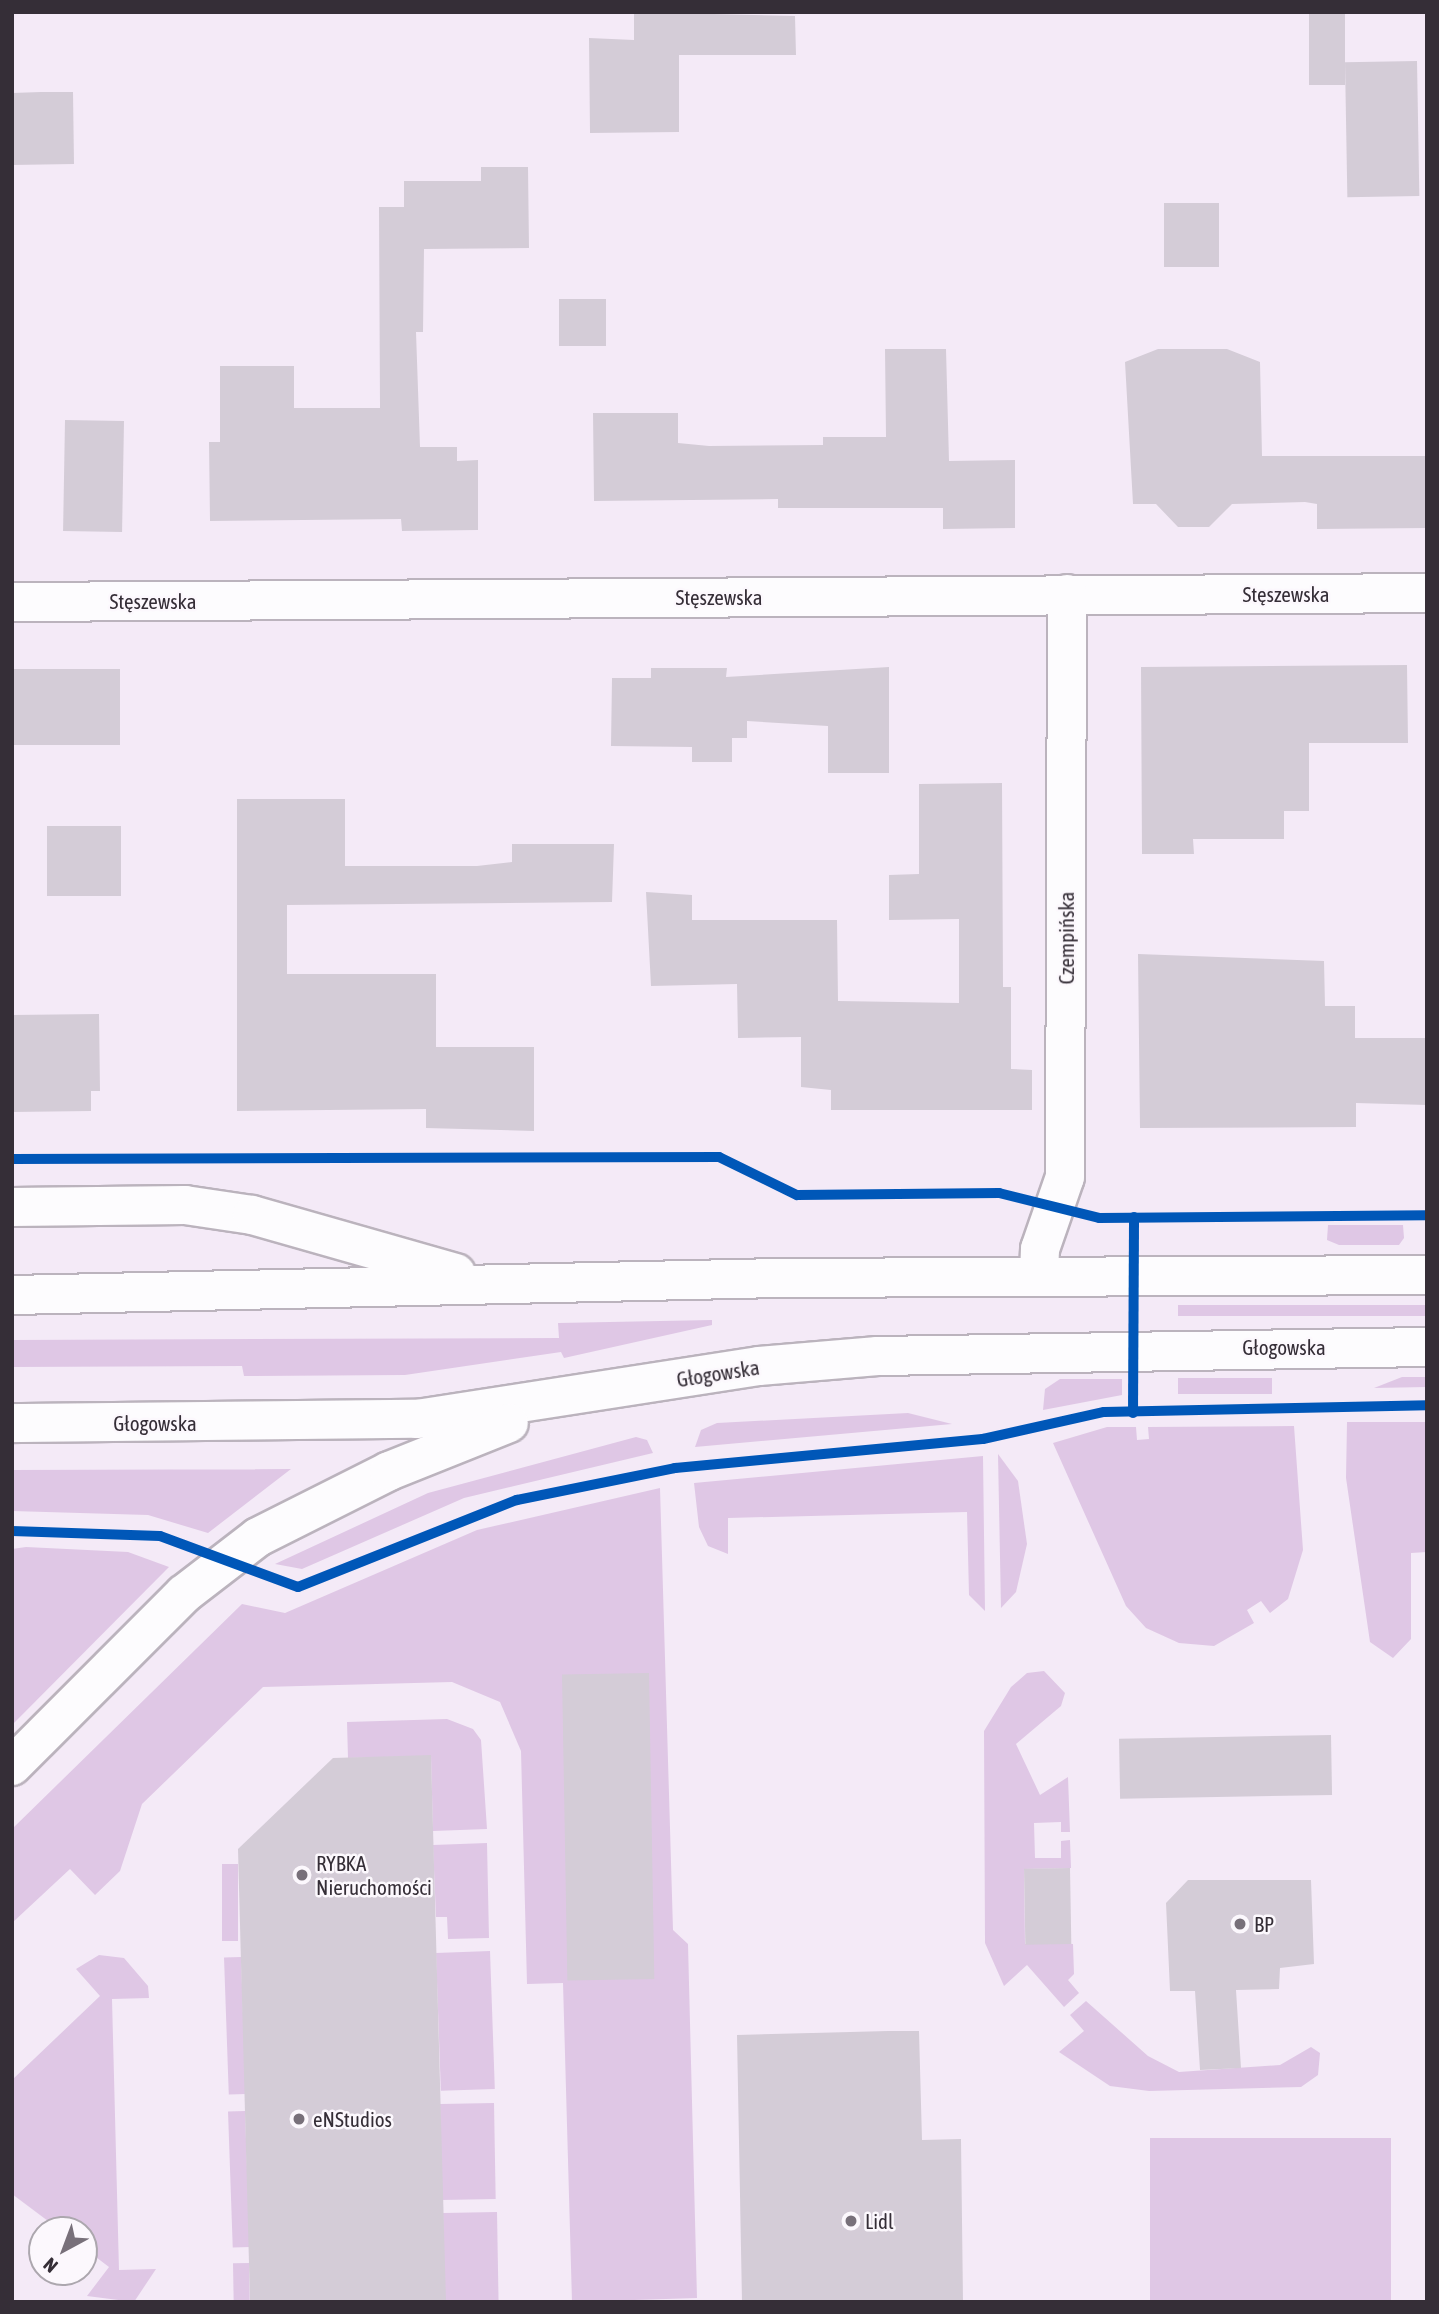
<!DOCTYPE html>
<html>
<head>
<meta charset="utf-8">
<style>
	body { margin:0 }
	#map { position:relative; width:1439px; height:2314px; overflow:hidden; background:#f4eaf7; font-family:"Asap Condensed",sans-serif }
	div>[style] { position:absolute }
	.green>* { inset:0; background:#dfc7e5; transform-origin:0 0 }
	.building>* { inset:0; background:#d4ccd7; transform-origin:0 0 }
	.roads { filter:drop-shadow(2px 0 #bbb3bd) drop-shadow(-2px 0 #bbb3bd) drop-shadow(0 2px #bbb3bd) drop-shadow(0 -2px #bbb3bd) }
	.minor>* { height:38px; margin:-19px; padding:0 19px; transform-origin:19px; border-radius:19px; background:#fdfcfe }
	.major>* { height:38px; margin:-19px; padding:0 19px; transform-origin:19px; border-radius:19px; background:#fdfcfe }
	.cycleway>* { height:10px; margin:-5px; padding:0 5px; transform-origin:5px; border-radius:5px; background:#0057b8 }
	.dots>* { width:19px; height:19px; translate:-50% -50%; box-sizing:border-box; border:4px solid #fcf8fd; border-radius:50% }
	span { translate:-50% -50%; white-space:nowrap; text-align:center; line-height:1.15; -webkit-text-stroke:5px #fcf8fd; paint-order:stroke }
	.street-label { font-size:21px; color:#352e37 }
	.poi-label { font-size:21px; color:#352e37 }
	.left { translate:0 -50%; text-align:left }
	.frame { position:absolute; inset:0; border:14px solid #352e37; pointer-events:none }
	.north { position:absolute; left:28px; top:2216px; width:70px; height:70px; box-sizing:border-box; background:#fcf8fd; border:2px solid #aca7ae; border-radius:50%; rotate:221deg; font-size:19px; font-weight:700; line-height:28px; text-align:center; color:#352e37 }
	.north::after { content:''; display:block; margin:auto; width:24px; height:32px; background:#78707a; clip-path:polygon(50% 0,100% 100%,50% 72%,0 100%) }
</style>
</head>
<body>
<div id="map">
	<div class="green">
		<i style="clip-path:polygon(1328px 1225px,1403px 1225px,1404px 1238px,1399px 1245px,1339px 1245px,1327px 1240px)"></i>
		<i style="left:1427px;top:1305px;width:11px;height:249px;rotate:90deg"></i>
		<i style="clip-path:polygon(712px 1320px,712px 1325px,564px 1358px,561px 1352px,405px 1375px,244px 1376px,242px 1366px,12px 1367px,12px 1340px,559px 1338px,558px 1323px)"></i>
		<i style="clip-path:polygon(1402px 1377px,1427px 1377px,1427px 1387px,1374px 1388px)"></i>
		<i style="left:1178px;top:1378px;width:94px;height:16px"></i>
		<i style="clip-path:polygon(1060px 1379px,1122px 1379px,1122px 1395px,1043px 1410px,1045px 1389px)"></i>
		<i style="clip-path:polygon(908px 1413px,952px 1424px,695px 1447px,701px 1430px,717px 1423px)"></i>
		<i style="clip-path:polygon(1347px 1422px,1427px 1422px,1427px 1552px,1411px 1553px,1411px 1639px,1393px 1658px,1370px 1642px,1346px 1478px)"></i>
		<i style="clip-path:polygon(1294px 1426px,1303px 1550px,1288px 1599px,1270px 1613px,1261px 1601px,1247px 1610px,1254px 1623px,1214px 1646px,1179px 1643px,1146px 1628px,1126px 1606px,1053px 1443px,1107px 1427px,1136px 1427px,1137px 1440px,1149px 1439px,1148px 1427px)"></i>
		<i style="clip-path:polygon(636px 1437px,647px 1440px,653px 1453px,464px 1498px,302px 1569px,275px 1564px,428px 1493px)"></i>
		<i style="clip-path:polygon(998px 1454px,1018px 1481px,1027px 1544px,1016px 1592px,1001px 1608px)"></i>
		<i style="clip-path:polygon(983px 1456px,985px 1611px,969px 1595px,967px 1512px,728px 1518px,728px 1554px,708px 1546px,699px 1527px,694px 1483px)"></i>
		<i style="clip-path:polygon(291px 1469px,208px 1533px,148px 1515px,12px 1511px,12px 1470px)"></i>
		<i style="clip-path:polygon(660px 1488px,673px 1930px,688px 1944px,697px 2298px,572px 2302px,563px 1983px,527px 1984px,521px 1751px,500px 1702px,452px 1682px,263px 1687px,142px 1804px,120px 1871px,95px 1895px,70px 1869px,12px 1923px,12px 1829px,242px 1604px,285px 1613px,477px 1530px)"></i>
		<i style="clip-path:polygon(26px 1547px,128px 1552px,169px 1567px,12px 1725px,12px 1549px)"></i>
		<i style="clip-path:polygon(1044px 1671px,1065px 1693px,1061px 1706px,1016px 1744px,1040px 1795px,1068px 1777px,1070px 1832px,1061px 1832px,1061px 1822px,1034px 1823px,1035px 1858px,1061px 1858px,1061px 1841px,1070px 1840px,1071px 1868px,1024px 1869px,1025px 1944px,1073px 1944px,1074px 1974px,1068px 1980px,1079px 1993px,1064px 2007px,1027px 1965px,1004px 1986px,985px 1943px,984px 1731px,1011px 1687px,1027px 1673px)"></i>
		<i style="clip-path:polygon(447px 1719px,473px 1729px,481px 1740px,487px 1829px,433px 1831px,431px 1756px,348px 1758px,347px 1722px)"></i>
		<i style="clip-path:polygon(487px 1843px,489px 1938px,448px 1939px,447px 1917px,436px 1917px,433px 1845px)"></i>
		<i style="left:222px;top:1864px;width:16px;height:77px"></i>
		<i style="left:490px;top:1951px;width:138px;height:54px;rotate:88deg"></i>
		<i style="clip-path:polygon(99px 1955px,124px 1958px,148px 1986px,149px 1998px,112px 1999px,119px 2270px,156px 2269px,134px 2302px,87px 2296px,109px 2267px,84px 2248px,84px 2230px,60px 2230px,12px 2194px,12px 2080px,100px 1996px,76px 1969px)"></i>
		<i style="left:241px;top:1957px;width:137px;height:17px;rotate:88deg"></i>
		<i style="clip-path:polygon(1086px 2001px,1148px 2056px,1179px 2072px,1280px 2065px,1311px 2047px,1320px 2053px,1318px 2075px,1301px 2087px,1149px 2091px,1110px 2086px,1059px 2052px,1084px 2031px,1070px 2015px)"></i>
		<i style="left:494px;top:2103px;width:96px;height:54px;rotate:89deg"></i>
		<i style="left:245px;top:2111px;width:136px;height:17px;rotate:88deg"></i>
		<i style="left:1391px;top:2138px;width:164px;height:241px;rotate:90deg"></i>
		<i style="left:497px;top:2212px;width:90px;height:54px;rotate:89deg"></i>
		<i style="left:249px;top:2263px;width:39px;height:16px;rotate:89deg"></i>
	</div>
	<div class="building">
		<i style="clip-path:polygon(634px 12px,795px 16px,796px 55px,679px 55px,679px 132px,590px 133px,589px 38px,634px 40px)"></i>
		<i style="left:1309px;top:12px;width:36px;height:73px"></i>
		<i style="left:1417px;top:61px;width:135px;height:72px;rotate:89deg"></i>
		<i style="clip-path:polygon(41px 92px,73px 92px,74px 164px,12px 165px,12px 93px)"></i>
		<i style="clip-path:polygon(481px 167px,528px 167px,529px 248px,424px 249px,423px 332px,416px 332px,420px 447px,457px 447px,457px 461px,478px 460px,478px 530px,402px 531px,401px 519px,210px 521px,209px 442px,220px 442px,220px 366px,294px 366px,294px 408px,380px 408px,379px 207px,404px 207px,404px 181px,481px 181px)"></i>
		<i style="left:1164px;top:203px;width:55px;height:64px"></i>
		<i style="left:559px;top:299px;width:47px;height:47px"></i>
		<i style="clip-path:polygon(885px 349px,946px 349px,949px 461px,1015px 460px,1015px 528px,943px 529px,943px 508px,778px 508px,778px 499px,594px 501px,593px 413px,678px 413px,678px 443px,709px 446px,823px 445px,823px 437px,886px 437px)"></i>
		<i style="clip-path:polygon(1158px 349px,1227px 349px,1260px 362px,1262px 456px,1426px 456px,1427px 528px,1317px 529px,1317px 504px,1305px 502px,1232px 504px,1209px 527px,1178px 527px,1156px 504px,1133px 504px,1125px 362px)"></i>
		<i style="left:124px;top:421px;width:111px;height:59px;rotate:91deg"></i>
		<i style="clip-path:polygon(1407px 665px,1408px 743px,1309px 743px,1309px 811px,1284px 811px,1284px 839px,1193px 839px,1194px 854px,1142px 854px,1141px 667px)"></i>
		<i style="clip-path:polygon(889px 667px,889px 773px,828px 773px,828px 726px,747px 721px,747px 738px,732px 738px,732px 762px,692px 762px,692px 747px,611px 746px,612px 678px,651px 678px,651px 668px,727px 668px,726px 677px)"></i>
		<i style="left:12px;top:669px;width:108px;height:76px"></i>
		<i style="clip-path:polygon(1002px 783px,1003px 987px,1011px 987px,1011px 1069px,1032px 1070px,1032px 1110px,831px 1110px,831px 1090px,801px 1087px,801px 1037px,738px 1038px,737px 984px,651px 986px,646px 892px,692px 895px,692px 920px,837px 920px,838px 1001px,959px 1003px,959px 919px,889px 920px,889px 875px,919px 874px,919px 784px)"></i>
		<i style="clip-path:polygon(237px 799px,345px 799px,345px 866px,477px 866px,512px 862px,512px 844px,614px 844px,612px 902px,287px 905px,287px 974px,436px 974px,436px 1047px,534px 1047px,534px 1131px,426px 1128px,426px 1109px,237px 1111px)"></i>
		<i style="left:47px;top:826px;width:74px;height:70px"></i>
		<i style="clip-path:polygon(1138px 954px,1324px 961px,1325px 1006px,1355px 1006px,1355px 1038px,1427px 1038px,1427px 1105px,1356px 1103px,1356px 1127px,1140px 1128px)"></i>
		<i style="clip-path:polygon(99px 1014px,100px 1091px,91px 1091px,91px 1111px,12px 1112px,12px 1015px)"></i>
		<i style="left:649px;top:1673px;width:306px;height:87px;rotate:89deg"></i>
		<i style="left:1331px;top:1735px;width:60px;height:212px;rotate:89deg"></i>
		<i style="clip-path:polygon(431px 1755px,446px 2302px,250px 2302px,238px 1849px,333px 1758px)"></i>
		<i style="left:1070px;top:1868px;width:76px;height:46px;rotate:89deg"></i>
		<i style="clip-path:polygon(1188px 1880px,1311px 1880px,1314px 1964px,1280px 1968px,1279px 1989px,1236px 1990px,1241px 2068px,1200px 2070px,1195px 1991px,1170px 1991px,1166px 1903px)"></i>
		<i style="clip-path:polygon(888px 2031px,919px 2031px,922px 2140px,961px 2139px,963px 2302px,742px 2302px,737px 2035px)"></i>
	</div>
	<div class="roads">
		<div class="minor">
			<i style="left:12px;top:602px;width:1415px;rotate:-0.36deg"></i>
			<i style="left:12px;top:1207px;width:173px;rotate:-0.7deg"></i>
			<i style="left:185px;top:1205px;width:68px;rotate:8.5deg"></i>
			<i style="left:1039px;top:1277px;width:28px;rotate:-88deg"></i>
			<i style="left:1040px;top:1249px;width:76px;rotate:-70.9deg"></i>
			<i style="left:1065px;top:1177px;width:583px;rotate:-89.8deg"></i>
		</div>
		<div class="major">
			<i style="left:252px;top:1215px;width:212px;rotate:15.9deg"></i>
			<i style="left:12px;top:1295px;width:764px;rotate:-1.27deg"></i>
			<i style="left:776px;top:1278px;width:651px;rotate:-0.26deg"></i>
			<i style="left:12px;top:1423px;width:405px;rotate:-0.6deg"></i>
			<i style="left:417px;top:1419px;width:346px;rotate:-8.8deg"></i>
			<i style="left:759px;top:1366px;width:119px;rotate:-4.8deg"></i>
			<i style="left:878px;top:1356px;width:549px;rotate:-0.94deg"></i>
			<i style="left:12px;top:1766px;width:243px;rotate:-45deg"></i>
			<i style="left:184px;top:1594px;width:93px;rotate:-37.6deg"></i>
			<i style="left:258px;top:1537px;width:147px;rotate:-26.7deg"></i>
			<i style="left:389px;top:1471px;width:129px;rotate:-21.8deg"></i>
		</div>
	</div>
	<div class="cycleway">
		<i style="left:12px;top:1159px;width:707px;rotate:-0.16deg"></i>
		<i style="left:719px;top:1157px;width:87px;rotate:26deg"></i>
		<i style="left:797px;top:1195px;width:202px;rotate:-0.6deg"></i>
		<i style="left:999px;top:1193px;width:103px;rotate:14deg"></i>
		<i style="left:1099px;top:1218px;width:328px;rotate:-0.5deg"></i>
		<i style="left:1133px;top:1413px;width:196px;rotate:-89.7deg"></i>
		<i style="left:12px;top:1531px;width:148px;rotate:1.9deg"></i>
		<i style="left:160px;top:1536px;width:147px;rotate:20.3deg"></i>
		<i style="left:298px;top:1587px;width:236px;rotate:-21.7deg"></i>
		<i style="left:517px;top:1500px;width:161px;rotate:-11.4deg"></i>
		<i style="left:675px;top:1468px;width:309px;rotate:-5.4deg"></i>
		<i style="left:983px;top:1439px;width:124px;rotate:-12.6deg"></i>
		<i style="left:1104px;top:1412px;width:323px;rotate:-1.2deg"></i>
	</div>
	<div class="dots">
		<i style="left:302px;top:1875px;background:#78707a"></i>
		<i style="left:1240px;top:1924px;background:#78707a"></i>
		<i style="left:299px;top:2119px;background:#78707a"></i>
		<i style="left:851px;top:2221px;background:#78707a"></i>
	</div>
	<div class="street-label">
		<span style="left:1286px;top:594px">Stęszewska</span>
		<span style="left:719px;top:597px">Stęszewska</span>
		<span style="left:153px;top:601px">Stęszewska</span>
		<span style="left:1066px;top:938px;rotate:-90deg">Czempińska</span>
		<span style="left:1284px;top:1347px">Głogowska</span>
		<span style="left:718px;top:1373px;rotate:-9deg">Głogowska</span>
		<span style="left:155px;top:1423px">Głogowska</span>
	</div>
	<div class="poi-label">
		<span class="left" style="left:316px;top:1875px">RYBKA<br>Nieruchomości</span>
		<span class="left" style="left:1254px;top:1924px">BP</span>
		<span class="left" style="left:313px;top:2119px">eNStudios</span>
		<span class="left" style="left:865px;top:2221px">Lidl</span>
	</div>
	<div class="frame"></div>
	<div class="north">N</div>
</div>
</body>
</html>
